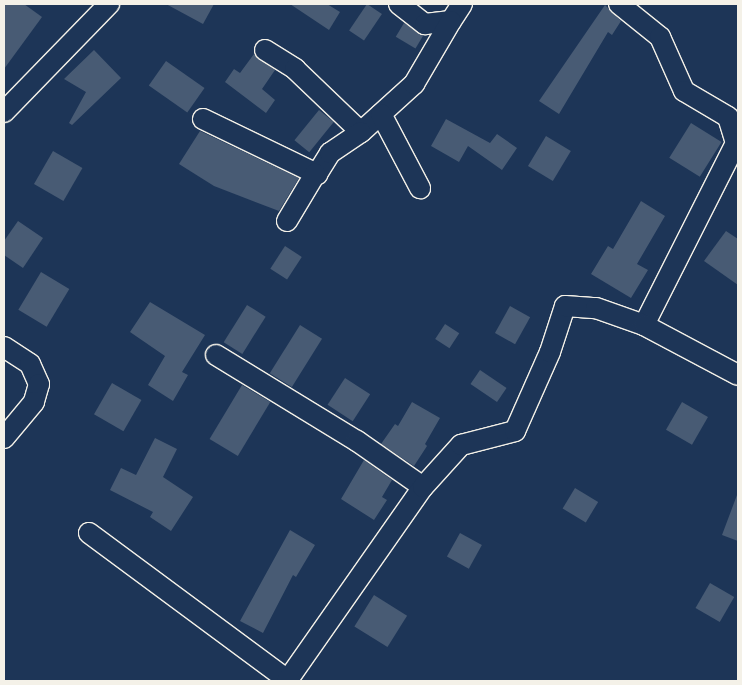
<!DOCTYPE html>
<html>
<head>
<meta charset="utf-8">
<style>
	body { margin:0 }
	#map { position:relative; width:742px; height:685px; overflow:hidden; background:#1d3557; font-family:"Shantell Sans",sans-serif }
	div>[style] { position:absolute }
	.building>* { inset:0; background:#485b74; transform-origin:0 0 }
	.roads { filter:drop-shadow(1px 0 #f4f1e8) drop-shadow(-1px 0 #f4f1e8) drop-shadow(0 1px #f4f1e8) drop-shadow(0 -1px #f4f1e8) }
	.minor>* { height:20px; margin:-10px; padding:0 10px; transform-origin:10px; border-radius:10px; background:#1d3557 }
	span { translate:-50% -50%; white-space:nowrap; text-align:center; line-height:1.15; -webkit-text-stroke:4.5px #1d3557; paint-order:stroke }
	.frame { position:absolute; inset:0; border:5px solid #f4f1e8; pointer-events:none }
</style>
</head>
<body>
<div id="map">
	<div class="building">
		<i style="clip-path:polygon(4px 4px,24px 4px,42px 17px,4px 69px)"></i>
		<i style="clip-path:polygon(166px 4px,214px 4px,203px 24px)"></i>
		<i style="clip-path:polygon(290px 4px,327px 4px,340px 12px,329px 30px)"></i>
		<i style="left:367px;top:4px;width:18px;height:32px;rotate:34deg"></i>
		<i style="clip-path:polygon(605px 5px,621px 21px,612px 35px,608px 32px,559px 114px,539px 101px)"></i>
		<i style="left:404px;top:23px;width:23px;height:16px;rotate:31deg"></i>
		<i style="clip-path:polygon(94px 50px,121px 78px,72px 125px,69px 123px,86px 92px,64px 79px)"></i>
		<i style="clip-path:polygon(254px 54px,275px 70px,262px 89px,275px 100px,266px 113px,225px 82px,234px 69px,240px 73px)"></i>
		<i style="left:166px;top:61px;width:47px;height:30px;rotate:35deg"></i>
		<i style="left:319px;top:110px;width:19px;height:39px;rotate:39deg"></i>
		<i style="clip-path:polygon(446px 119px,490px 143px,497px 134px,517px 148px,502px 170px,468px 146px,459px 162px,431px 146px)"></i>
		<i style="left:691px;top:123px;width:36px;height:41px;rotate:32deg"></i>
		<i style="clip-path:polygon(200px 131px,299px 178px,279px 211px,214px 186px,179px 164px)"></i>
		<i style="left:546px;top:136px;width:29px;height:35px;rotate:31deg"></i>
		<i style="left:53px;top:151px;width:34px;height:38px;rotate:30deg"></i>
		<i style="clip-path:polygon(641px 201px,665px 216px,637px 264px,648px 270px,631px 298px,591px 274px,608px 246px,613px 249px)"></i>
		<i style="clip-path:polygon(18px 221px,43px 238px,23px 268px,4px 255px,4px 241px)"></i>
		<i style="clip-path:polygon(726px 231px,738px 239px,738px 285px,704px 261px)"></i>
		<i style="left:285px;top:246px;width:20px;height:27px;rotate:33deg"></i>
		<i style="left:41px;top:272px;width:33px;height:44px;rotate:31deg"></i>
		<i style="clip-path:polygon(150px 302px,205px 335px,182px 372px,188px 375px,173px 401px,148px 385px,165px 356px,130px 332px)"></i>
		<i style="left:247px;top:305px;width:22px;height:44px;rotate:32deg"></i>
		<i style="left:510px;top:306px;width:23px;height:31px;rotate:29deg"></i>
		<i style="left:445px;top:324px;width:17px;height:18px;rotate:33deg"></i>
		<i style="left:300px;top:325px;width:26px;height:57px;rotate:32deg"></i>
		<i style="left:480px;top:370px;width:32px;height:17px;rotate:34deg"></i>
		<i style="left:345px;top:378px;width:30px;height:32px;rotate:33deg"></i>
		<i style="left:112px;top:383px;width:34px;height:36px;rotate:30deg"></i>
		<i style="left:242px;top:385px;width:33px;height:63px;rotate:31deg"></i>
		<i style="clip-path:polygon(412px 402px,440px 418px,425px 444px,427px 446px,414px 466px,381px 444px,395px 424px,398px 426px)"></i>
		<i style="left:682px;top:402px;width:30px;height:32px;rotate:30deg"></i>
		<i style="clip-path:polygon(155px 438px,177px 449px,163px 477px,193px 497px,171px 531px,150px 517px,153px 512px,110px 490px,121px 468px,136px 475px)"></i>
		<i style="clip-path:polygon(364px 460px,392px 480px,382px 497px,387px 500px,374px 520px,341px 499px)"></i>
		<i style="left:575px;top:488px;width:27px;height:24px;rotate:31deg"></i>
		<i style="clip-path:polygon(737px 495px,738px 495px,738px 541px,722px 535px)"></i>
		<i style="clip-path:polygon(290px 530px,315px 545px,296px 577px,293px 575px,263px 633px,240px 621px)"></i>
		<i style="left:460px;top:533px;width:25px;height:27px;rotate:29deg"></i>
		<i style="left:710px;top:583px;width:28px;height:29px;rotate:30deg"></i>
		<i style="left:374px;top:595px;width:39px;height:37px;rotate:32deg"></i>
	</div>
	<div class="roads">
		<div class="minor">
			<i style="left:399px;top:4px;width:33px;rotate:38deg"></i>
			<i style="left:425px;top:24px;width:26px;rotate:-7deg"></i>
			<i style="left:451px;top:21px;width:20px;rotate:-57deg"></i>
			<i style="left:619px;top:4px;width:53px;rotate:38.8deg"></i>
			<i style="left:660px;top:37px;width:59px;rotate:66deg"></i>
			<i style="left:684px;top:91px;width:51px;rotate:30.6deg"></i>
			<i style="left:728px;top:117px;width:27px;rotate:73deg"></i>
			<i style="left:736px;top:143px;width:204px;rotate:116.8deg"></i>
			<i style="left:265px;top:50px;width:36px;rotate:32deg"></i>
			<i style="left:295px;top:69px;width:91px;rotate:43.7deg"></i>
			<i style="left:361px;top:132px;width:72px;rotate:-42.2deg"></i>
			<i style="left:414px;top:84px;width:73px;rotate:-59.6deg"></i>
			<i style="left:4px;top:112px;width:151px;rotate:-45.8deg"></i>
			<i style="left:381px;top:114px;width:84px;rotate:62.2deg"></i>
			<i style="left:203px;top:119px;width:127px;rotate:25.8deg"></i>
			<i style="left:317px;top:174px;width:25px;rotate:-58deg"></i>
			<i style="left:330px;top:153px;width:37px;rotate:-34deg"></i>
			<i style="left:287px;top:221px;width:55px;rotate:-59.2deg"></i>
			<i style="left:4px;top:347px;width:31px;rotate:33deg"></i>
			<i style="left:30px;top:364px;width:22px;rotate:66deg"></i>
			<i style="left:39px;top:384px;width:19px;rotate:106deg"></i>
			<i style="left:34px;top:402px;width:47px;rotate:129.8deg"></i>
			<i style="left:216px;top:355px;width:165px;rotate:31.4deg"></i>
			<i style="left:357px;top:441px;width:80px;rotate:34.9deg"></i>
			<i style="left:89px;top:533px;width:247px;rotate:36.5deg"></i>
			<i style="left:287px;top:681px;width:237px;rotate:-55deg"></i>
			<i style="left:423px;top:487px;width:57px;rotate:-47.9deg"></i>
			<i style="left:461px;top:445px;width:56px;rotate:-14.5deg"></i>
			<i style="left:515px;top:431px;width:86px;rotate:-66.1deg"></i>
			<i style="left:550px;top:352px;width:48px;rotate:-71.9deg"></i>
			<i style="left:565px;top:306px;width:31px;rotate:4deg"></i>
			<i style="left:596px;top:308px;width:51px;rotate:19.5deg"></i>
			<i style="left:644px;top:325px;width:106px;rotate:28deg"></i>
		</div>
	</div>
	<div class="frame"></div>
</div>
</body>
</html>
